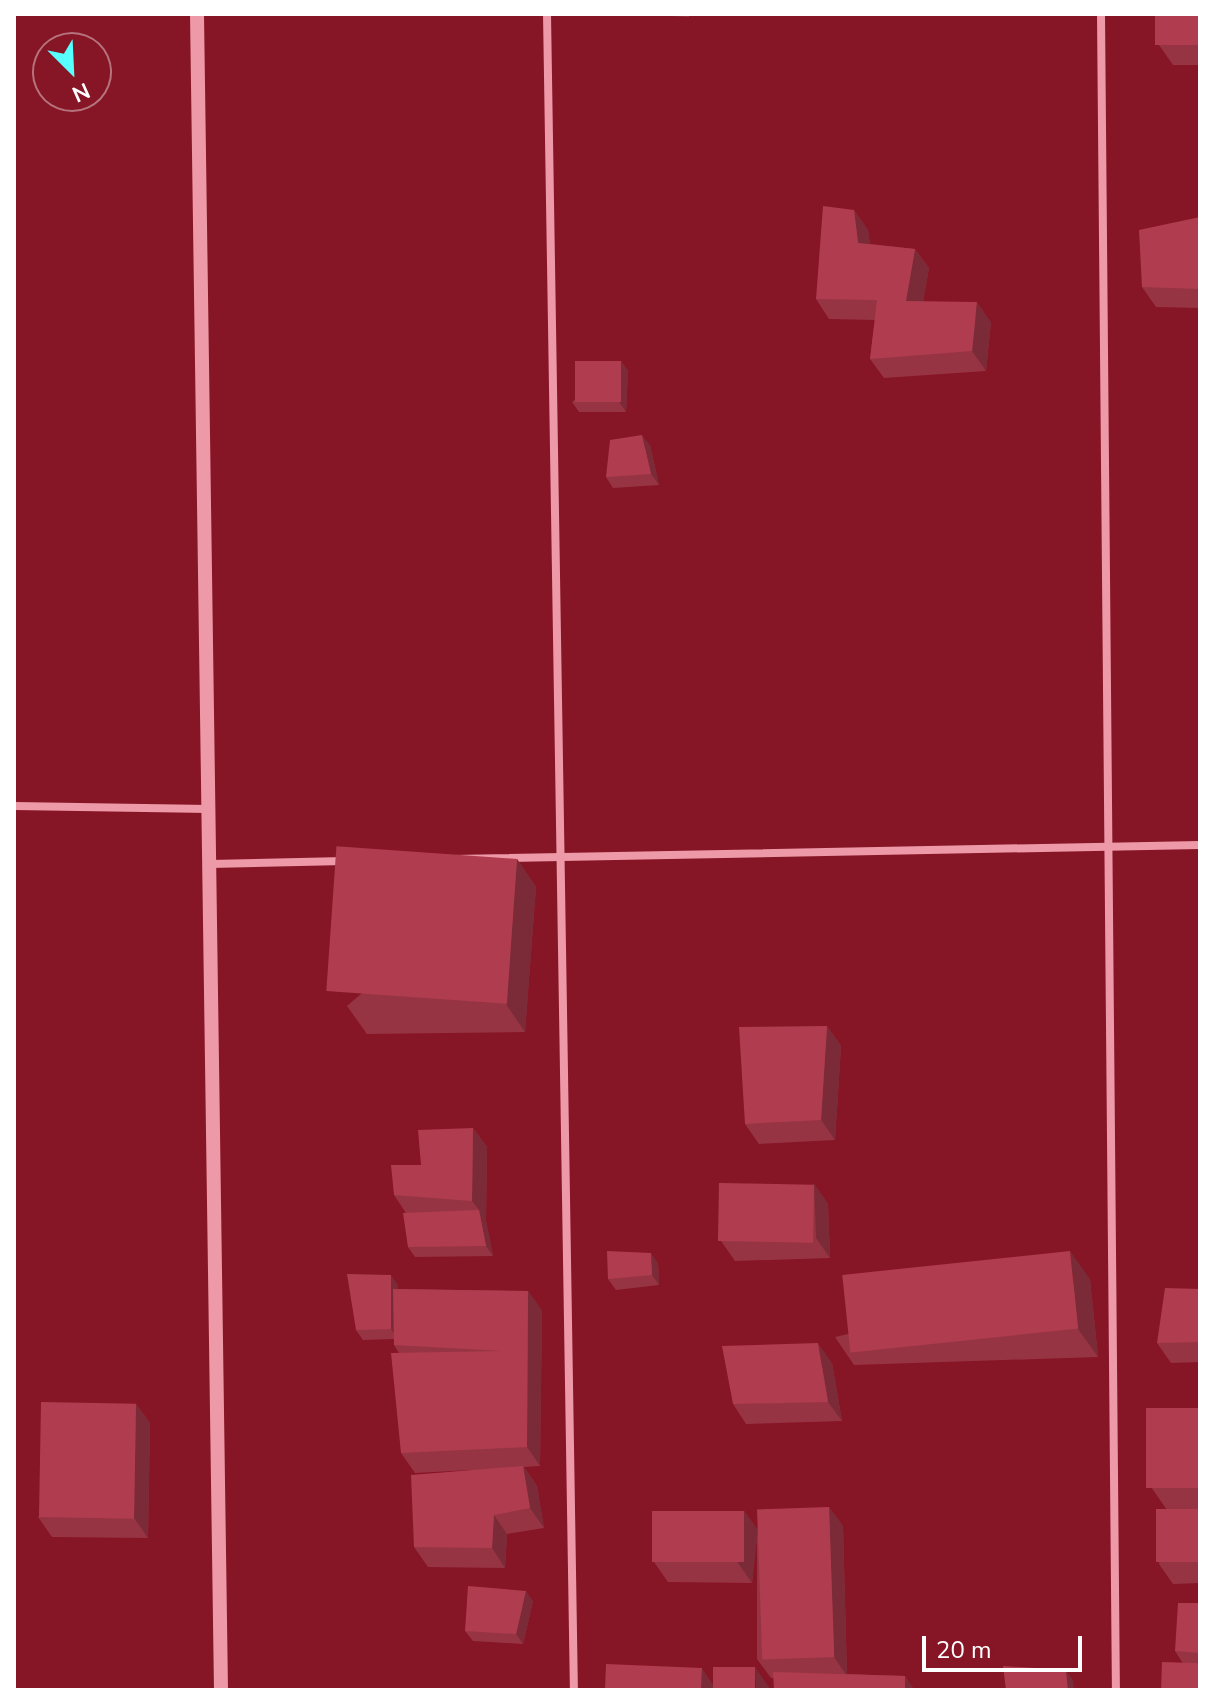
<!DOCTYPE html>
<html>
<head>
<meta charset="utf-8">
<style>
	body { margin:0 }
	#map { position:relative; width:1214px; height:1704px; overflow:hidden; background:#861526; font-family:"Nunito Sans",sans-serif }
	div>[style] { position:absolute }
	.minor>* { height:8px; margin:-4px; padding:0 4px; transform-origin:4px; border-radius:4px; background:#ee99a7 }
	.tertiary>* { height:14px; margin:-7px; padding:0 7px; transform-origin:7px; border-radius:7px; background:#ee99a7 }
	.wall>* { inset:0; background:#973444 }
	.shaded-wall>* { inset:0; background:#7b2b37 }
	.building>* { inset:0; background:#b03d4f; transform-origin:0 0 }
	span { translate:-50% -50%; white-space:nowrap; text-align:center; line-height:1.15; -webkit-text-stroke:6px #861526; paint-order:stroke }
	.frame { position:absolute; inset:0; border:16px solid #fff; pointer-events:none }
	.north { position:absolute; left:32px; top:32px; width:80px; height:80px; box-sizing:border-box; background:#861526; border:2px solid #b6737d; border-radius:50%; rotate:156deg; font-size:22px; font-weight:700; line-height:32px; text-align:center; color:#fff }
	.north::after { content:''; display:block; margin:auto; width:28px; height:36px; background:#57ffff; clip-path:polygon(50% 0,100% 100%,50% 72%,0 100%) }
	.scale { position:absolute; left:922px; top:1636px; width:160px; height:36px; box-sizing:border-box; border:4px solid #fff; border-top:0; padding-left:10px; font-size:24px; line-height:28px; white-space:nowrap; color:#fff; -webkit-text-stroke:6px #861526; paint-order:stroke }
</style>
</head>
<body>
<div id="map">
	<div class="minor">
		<i style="left:547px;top:14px;width:1676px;rotate:89.08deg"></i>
		<i style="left:1101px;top:14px;width:1676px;rotate:89.49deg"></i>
		<i style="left:14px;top:806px;width:195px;rotate:0.9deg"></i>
		<i style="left:454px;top:859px;width:746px;rotate:-1.08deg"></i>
		<i style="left:210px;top:864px;width:135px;rotate:-1.3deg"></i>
	</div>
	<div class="tertiary">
		<i style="left:197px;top:14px;width:1676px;rotate:89.18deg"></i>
	</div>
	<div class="wall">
		<i style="clip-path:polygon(633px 14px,689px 14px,689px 17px)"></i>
		<i style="clip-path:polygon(1200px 14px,1200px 65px,1173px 65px,1159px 45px)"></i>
		<i style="clip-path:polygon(854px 210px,868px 230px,870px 244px,915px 249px,929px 268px,923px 301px,991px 322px,986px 371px,884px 378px,870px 359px,875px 320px,829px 319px,816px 299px)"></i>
		<i style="clip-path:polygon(1200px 217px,1200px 308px,1156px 307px,1142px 287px)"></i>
		<i style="clip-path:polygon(621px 361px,628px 371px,626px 412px,579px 412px,572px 402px)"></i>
		<i style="clip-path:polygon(650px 445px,659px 485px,613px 488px,606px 477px)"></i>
		<i style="clip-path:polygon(517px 859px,536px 887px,525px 1032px,367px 1034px,347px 1006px)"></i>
		<i style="clip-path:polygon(827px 1026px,841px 1046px,835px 1140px,759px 1144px,745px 1124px)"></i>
		<i style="clip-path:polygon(473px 1128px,487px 1147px,486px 1221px,493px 1256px,415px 1257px,408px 1247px,406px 1213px,394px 1195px,421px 1165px)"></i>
		<i style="clip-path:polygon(814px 1184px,828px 1204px,830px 1258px,735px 1261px,721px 1241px)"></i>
		<i style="clip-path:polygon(658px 1263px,659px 1285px,616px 1290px,608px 1279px)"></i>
		<i style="clip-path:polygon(1090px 1279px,1098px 1357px,854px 1365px,835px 1337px)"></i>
		<i style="clip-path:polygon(398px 1285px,398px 1289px,528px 1291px,542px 1311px,540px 1466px,524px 1467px,537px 1486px,544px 1528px,507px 1534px,505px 1568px,428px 1567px,414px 1547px,471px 1470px,415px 1473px,401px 1453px,399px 1353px,394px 1345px,394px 1339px,363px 1340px,356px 1330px)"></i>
		<i style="clip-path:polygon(1200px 1289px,1200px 1362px,1171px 1363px,1157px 1343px)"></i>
		<i style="clip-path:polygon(832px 1363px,842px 1421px,746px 1424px,733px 1404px)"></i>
		<i style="clip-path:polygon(136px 1404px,150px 1423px,148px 1538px,52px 1537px,38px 1517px)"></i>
		<i style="clip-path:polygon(1200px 1408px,1200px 1583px,1173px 1584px,1159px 1564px,1167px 1510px,1151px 1487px)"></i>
		<i style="clip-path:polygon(829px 1507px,843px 1526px,847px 1674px,905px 1676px,914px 1690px,774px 1690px,774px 1678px,771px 1678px,757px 1659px,757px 1536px,752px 1583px,668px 1582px,654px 1562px,744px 1511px,757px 1529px)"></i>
		<i style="clip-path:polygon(533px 1601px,523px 1644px,473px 1641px,465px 1631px)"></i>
		<i style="clip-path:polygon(1200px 1603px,1200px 1690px,1175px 1651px)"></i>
	</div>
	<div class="shaded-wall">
		<i style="clip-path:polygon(854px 210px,868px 230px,872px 263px,858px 243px)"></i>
		<i style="clip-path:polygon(915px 249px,929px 268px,920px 321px,906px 301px)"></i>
		<i style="clip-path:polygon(977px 302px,991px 322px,986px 371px,972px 351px)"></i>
		<i style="clip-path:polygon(621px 361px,628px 371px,626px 412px,619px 402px)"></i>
		<i style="clip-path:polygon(642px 435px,650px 445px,659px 485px,651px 474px)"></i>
		<i style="clip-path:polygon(517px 859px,536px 887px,525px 1032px,506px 1004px)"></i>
		<i style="clip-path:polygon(827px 1026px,841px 1046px,835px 1140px,821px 1120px)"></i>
		<i style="clip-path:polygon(473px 1128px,487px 1147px,486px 1221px,493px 1256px,486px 1246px,479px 1210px,472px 1201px)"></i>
		<i style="clip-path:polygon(814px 1184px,828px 1204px,830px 1258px,816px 1238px)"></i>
		<i style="clip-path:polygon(1070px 1251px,1090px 1279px,1098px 1357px,1078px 1329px)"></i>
		<i style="clip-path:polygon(651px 1253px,658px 1263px,659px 1285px,652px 1275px)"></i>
		<i style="clip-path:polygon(391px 1275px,398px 1285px,398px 1339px,391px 1329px)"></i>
		<i style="clip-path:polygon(528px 1291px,542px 1311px,540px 1466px,527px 1447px)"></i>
		<i style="clip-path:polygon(818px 1343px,832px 1363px,842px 1421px,828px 1402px)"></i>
		<i style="clip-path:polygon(136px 1404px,150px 1423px,148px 1538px,134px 1518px)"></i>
		<i style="clip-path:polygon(523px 1466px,537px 1486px,544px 1528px,530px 1508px)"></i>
		<i style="clip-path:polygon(829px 1507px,843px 1526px,847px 1676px,834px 1657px)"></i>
		<i style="clip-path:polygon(744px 1511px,758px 1530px,752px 1583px,738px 1563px)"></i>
		<i style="clip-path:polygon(494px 1515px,507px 1534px,505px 1568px,492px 1548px)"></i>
		<i style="clip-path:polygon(526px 1591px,533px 1601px,523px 1644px,516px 1634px)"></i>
		<i style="clip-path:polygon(755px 1667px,769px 1687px,769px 1690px,756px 1690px)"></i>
		<i style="clip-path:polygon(702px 1668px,715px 1688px,715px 1690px,701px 1690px)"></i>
		<i style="clip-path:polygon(1066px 1670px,1073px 1680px,1074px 1690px,1068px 1690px)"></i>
		<i style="clip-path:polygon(905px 1676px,914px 1690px,905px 1690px)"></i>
	</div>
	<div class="building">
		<i style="left:1155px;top:14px;width:45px;height:31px"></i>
		<i style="clip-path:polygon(823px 206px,854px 210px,858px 243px,915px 249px,906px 301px,977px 302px,972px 351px,870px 359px,877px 300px,816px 299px)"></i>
		<i style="clip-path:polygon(1200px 217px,1200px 289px,1142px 287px,1139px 230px)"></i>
		<i style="left:575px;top:361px;width:46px;height:41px"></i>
		<i style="clip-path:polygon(642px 435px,651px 474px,606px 477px,610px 440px)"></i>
		<i style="left:517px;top:859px;width:145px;height:181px;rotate:94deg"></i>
		<i style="clip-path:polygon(827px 1026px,821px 1120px,745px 1124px,739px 1027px)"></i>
		<i style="clip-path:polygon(473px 1128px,472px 1201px,394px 1195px,391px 1165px,421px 1165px,418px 1130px)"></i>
		<i style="left:719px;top:1183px;width:95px;height:58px;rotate:1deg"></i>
		<i style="clip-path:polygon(479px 1210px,486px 1246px,408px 1247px,403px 1213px)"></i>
		<i style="clip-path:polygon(607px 1251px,651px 1253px,652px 1275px,608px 1279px)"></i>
		<i style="left:1070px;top:1251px;width:78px;height:229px;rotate:84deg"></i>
		<i style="clip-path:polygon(347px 1274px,391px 1275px,391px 1329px,356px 1330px)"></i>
		<i style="clip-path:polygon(1165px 1288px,1200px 1289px,1200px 1342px,1157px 1343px)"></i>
		<i style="clip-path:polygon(393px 1289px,528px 1291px,527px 1447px,401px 1453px,391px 1353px,503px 1351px,394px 1345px)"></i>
		<i style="clip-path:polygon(818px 1343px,828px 1402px,733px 1404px,722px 1346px)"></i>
		<i style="left:41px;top:1402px;width:95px;height:115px;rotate:1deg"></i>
		<i style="left:1200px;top:1408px;width:80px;height:54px;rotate:90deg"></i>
		<i style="clip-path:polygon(523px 1466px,530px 1508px,494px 1515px,492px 1548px,414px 1547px,411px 1475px)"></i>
		<i style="left:829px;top:1507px;width:150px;height:72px;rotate:88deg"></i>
		<i style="left:1200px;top:1509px;width:53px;height:44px;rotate:90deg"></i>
		<i style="left:652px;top:1511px;width:92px;height:51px"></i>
		<i style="clip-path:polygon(468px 1586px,526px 1591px,516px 1634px,465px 1631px)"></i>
		<i style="clip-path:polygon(1178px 1603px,1200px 1603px,1200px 1653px,1175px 1651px)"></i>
		<i style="left:1162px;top:1662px;width:38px;height:28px;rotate:2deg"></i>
		<i style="clip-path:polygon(606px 1664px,702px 1668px,701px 1690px,605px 1690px)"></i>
		<i style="clip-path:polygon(1003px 1666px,1066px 1670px,1068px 1690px,1006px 1690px)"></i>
		<i style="left:713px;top:1667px;width:42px;height:23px"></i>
		<i style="clip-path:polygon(773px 1672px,905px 1676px,905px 1690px,774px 1690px)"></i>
	</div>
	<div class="frame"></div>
	<div class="north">N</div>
	<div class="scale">20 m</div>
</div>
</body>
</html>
